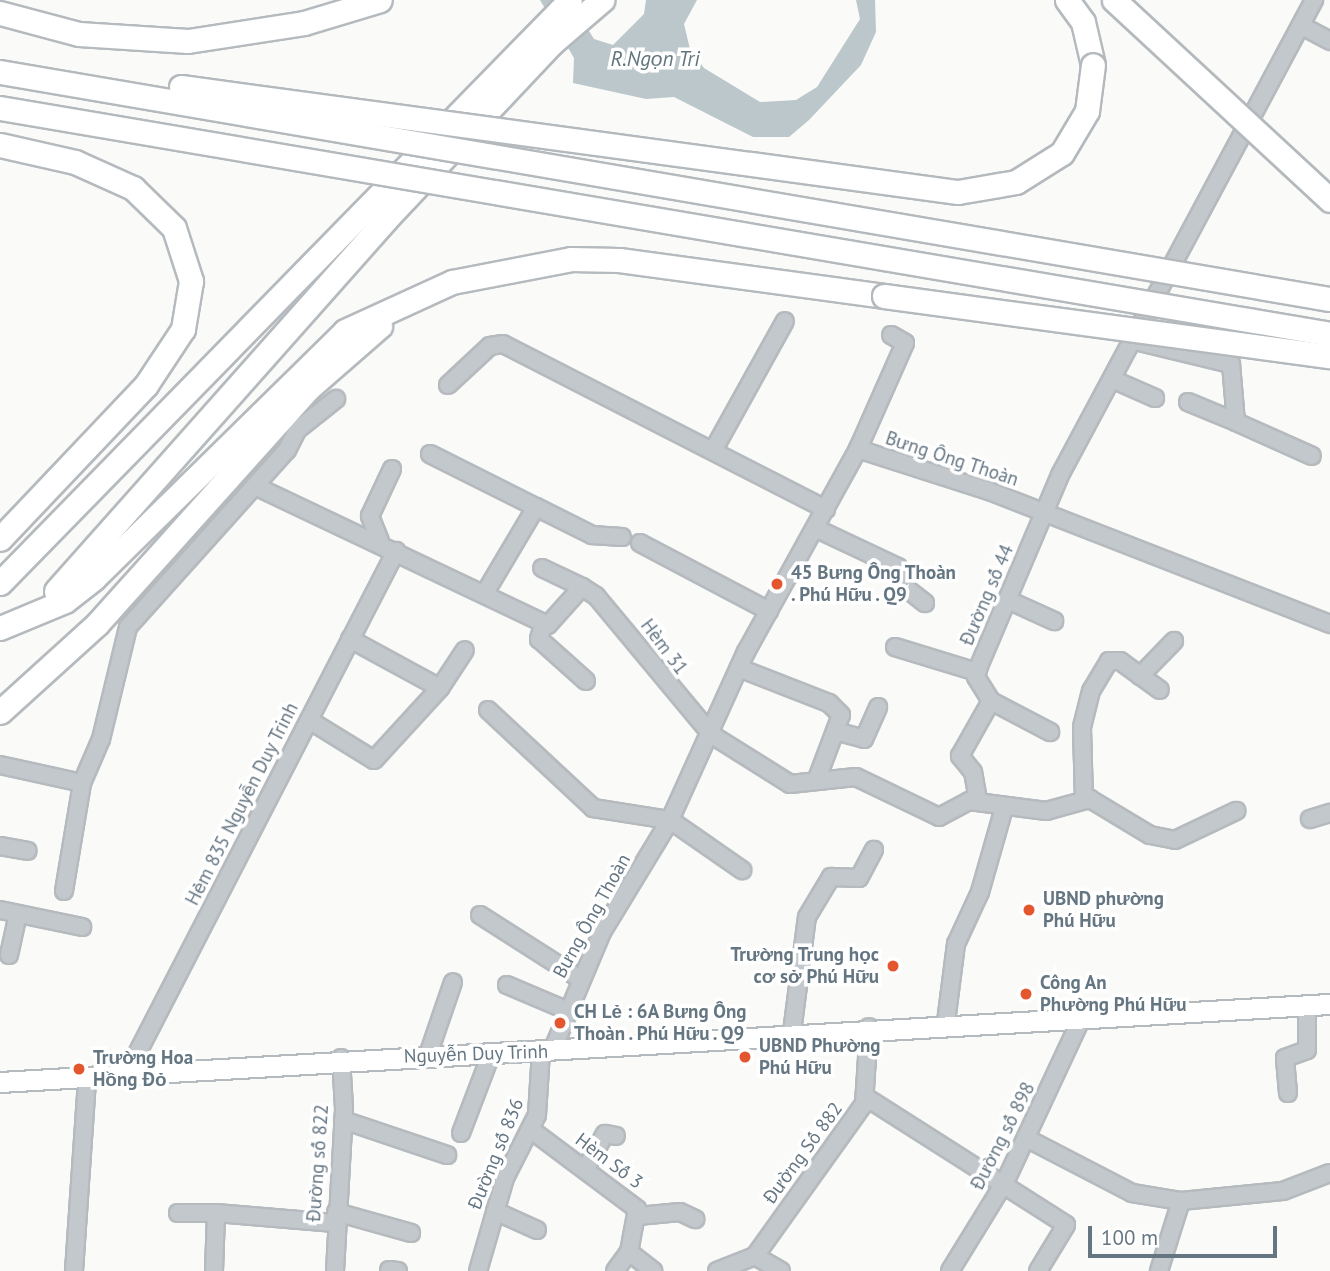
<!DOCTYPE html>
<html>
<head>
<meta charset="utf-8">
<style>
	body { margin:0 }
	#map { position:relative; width:1330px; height:1271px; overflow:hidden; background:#fafaf8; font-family:"PT Sans",sans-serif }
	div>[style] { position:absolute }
	.water>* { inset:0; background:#bbc7cb }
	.roads { filter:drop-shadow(2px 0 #b5babe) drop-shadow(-2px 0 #b5babe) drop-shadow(0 2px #b5babe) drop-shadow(0 -2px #b5babe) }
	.minor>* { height:16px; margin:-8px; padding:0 8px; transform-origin:8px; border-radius:8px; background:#c3c8cc }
	.major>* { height:19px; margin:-9.5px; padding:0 9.5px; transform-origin:9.5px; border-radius:9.5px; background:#fff }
	.highway>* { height:23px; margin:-11.5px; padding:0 11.5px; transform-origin:11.5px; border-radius:11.5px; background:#fff }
	.bridges { filter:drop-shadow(2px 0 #b4b9bd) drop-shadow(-2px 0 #b4b9bd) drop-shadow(0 2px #b4b9bd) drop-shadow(0 -2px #b4b9bd) }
	.highway-bridge>* { height:23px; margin:-11.5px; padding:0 11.5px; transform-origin:11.5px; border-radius:11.5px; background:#fff }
	.dots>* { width:19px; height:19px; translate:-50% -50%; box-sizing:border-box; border:4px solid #fff; border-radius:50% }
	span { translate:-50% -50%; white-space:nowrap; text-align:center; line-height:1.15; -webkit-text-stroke:7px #fff; paint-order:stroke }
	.street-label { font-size:19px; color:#657683 }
	.poi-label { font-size:19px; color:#657683; font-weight:700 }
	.left { translate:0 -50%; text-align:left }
	.right { translate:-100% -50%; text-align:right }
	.water-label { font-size:21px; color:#60757c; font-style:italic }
	.scale { position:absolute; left:1088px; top:1226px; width:189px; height:32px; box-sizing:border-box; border:4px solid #657683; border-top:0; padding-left:9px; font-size:21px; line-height:24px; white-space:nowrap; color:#657683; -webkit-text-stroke:5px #fff; paint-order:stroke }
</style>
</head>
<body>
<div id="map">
	<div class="water">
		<i style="clip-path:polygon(540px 0,570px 0,594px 39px,613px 45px,644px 14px,646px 0,697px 0,684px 24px,690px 49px,704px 68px,760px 102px,796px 100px,817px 87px,860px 19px,856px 0,875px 0,876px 32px,861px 65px,809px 120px,789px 137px,753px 137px,674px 97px,646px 99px,573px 83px,574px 58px)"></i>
	</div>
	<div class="roads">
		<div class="minor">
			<i style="left:1302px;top:26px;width:32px;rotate:28deg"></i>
			<i style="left:1135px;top:341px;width:99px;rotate:13.5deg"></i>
			<i style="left:1231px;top:364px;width:58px;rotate:85.1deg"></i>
			<i style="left:1236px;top:422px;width:83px;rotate:24.1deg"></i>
			<i style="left:1114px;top:380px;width:45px;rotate:23.7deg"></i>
			<i style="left:448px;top:385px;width:57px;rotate:-42.9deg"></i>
			<i style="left:490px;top:346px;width:13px;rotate:-9deg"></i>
			<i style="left:503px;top:344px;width:363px;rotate:27.1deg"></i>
			<i style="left:1188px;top:402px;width:52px;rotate:22.6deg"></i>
			<i style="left:714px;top:449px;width:146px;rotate:-61deg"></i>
			<i style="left:858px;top:449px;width:116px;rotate:-66.1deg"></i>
			<i style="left:905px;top:343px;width:16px;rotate:-150deg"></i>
			<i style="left:430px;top:454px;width:119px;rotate:26.6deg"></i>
			<i style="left:536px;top:507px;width:100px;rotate:120.7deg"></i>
			<i style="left:255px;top:486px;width:324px;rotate:25.4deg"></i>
			<i style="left:548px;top:625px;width:51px;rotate:-48.2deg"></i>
			<i style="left:582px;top:587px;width:44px;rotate:-154.6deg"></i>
			<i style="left:536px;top:507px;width:63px;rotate:26.6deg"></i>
			<i style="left:592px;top:535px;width:30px;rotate:4deg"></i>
			<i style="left:815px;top:528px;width:92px;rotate:25.2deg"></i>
			<i style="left:898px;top:567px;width:24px;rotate:68deg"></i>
			<i style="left:907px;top:589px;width:23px;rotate:38deg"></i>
			<i style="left:380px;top:541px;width:27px;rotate:-112deg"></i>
			<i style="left:370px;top:516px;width:52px;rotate:-64.9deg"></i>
			<i style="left:640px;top:543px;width:146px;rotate:27.8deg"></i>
			<i style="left:582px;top:587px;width:17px;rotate:33deg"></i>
			<i style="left:596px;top:596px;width:181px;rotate:50.2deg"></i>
			<i style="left:712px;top:735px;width:92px;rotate:32.1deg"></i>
			<i style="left:790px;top:784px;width:66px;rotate:-6.1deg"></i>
			<i style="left:856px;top:777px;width:92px;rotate:25.7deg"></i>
			<i style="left:939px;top:817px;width:34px;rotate:-28deg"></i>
			<i style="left:969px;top:801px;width:78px;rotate:7.4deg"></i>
			<i style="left:1046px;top:811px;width:46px;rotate:-15.3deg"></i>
			<i style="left:1090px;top:799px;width:70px;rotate:31deg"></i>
			<i style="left:1150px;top:835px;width:25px;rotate:11deg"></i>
			<i style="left:1175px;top:840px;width:68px;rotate:-25.4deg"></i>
			<i style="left:1008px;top:600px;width:51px;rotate:24.5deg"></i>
			<i style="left:543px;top:625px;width:15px;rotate:106deg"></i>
			<i style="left:539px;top:639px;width:63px;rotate:41.8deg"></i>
			<i style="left:350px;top:639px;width:102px;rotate:28.6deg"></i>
			<i style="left:440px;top:688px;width:45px;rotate:-56.7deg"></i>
			<i style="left:895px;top:647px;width:86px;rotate:17deg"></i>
			<i style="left:739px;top:668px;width:97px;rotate:21.3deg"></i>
			<i style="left:829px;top:703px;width:17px;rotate:45deg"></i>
			<i style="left:841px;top:715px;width:68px;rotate:110.6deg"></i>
			<i style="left:1140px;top:676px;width:49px;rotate:-45.8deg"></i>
			<i style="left:991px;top:701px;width:67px;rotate:27.7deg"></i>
			<i style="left:488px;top:710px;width:144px;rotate:43deg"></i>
			<i style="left:593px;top:808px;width:78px;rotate:8.9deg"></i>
			<i style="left:670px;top:820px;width:88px;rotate:34.8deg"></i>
			<i style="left:309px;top:720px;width:76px;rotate:31.6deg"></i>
			<i style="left:374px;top:760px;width:98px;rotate:-47.5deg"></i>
			<i style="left:835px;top:731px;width:30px;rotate:15deg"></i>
			<i style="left:864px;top:739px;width:35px;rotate:-66deg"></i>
			<i style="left:0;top:765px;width:84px;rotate:12.4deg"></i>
			<i style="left:978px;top:800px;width:28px;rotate:-100deg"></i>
			<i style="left:973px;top:772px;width:21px;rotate:-129deg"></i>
			<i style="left:960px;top:756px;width:63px;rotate:-60.6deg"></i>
			<i style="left:991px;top:701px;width:28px;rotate:-122deg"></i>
			<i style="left:976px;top:677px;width:11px;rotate:-75deg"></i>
			<i style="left:979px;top:666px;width:207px;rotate:-67deg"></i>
			<i style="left:1060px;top:475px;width:539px;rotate:-61.86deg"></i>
			<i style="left:1084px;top:800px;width:73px;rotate:-91.6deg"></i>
			<i style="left:1082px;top:727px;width:37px;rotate:-76deg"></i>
			<i style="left:1091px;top:691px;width:35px;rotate:-59deg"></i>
			<i style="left:1109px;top:661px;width:11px"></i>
			<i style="left:1120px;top:661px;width:49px;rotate:35.9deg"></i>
			<i style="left:1310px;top:819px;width:21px;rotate:-17deg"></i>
			<i style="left:0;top:846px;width:28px;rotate:10deg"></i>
			<i style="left:64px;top:891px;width:109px;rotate:-80.5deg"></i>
			<i style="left:82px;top:783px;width:48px;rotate:-66.6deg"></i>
			<i style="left:101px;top:739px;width:115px;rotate:-76.4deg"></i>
			<i style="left:128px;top:627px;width:238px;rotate:-48.1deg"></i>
			<i style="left:287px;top:450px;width:22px;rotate:-63deg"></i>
			<i style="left:297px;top:430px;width:50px;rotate:-38.5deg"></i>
			<i style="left:0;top:910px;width:84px;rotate:11.7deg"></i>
			<i style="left:480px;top:915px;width:119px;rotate:32.6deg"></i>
			<i style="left:9px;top:955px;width:42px;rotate:-77.6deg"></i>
			<i style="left:507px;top:985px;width:64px;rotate:23deg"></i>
			<i style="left:946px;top:1022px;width:79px;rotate:-82.7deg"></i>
			<i style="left:956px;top:944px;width:57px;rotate:-65.2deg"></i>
			<i style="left:980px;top:892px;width:87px;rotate:-74.1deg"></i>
			<i style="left:792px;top:1032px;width:116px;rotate:-82.6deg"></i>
			<i style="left:807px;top:917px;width:47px;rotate:-59deg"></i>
			<i style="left:831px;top:877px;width:28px;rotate:2deg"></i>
			<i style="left:859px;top:878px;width:32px;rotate:-62deg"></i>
			<i style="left:552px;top:1051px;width:129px;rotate:-67.2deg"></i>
			<i style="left:602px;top:932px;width:131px;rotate:-58.7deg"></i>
			<i style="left:670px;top:820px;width:184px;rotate:-65.7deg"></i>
			<i style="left:746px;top:652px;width:232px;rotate:-61.1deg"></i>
			<i style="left:858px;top:449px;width:138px;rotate:17.8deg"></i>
			<i style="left:989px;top:491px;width:366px;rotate:21.3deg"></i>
			<i style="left:427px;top:1058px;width:80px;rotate:-71.1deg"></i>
			<i style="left:125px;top:1077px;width:592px;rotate:-62.74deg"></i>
			<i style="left:1288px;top:1093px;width:35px;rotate:-95deg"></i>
			<i style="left:1285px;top:1058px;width:23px;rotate:-20deg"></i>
			<i style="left:1307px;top:1050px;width:45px;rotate:-90deg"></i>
			<i style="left:867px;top:1098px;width:236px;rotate:32.5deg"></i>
			<i style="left:1066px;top:1225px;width:54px;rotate:121.3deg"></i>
			<i style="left:343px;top:1120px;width:110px;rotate:18.6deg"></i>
			<i style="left:530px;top:1129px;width:134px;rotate:36.8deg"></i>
			<i style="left:637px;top:1209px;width:44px;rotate:100.5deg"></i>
			<i style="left:629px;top:1252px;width:31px;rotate:38deg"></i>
			<i style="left:461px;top:1133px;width:85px;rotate:-69.2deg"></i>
			<i style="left:1026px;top:1138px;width:119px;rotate:27.4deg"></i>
			<i style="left:1132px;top:1193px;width:50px;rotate:9.3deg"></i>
			<i style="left:1181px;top:1201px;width:102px;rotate:-5.6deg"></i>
			<i style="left:1283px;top:1191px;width:50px;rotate:-21deg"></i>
			<i style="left:586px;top:1168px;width:39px;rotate:-61deg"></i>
			<i style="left:605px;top:1134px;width:11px;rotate:10deg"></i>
			<i style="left:495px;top:1211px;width:46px;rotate:24.3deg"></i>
			<i style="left:336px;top:1212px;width:78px;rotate:15.6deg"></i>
			<i style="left:178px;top:1213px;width:38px"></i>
			<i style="left:638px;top:1216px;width:42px;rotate:-5.4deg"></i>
			<i style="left:680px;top:1212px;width:17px;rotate:25deg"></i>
			<i style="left:755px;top:1256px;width:187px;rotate:-54.4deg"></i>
			<i style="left:864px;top:1104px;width:77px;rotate:-86.3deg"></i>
			<i style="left:755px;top:1256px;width:30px;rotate:30deg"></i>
			<i style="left:389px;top:1270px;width:9px;rotate:6deg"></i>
			<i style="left:74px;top:1271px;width:193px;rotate:-86.1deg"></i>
			<i style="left:214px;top:1271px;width:58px;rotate:-88deg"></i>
			<i style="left:216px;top:1213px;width:119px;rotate:4.8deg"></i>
			<i style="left:335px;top:1271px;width:163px;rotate:-86.8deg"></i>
			<i style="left:344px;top:1108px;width:50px;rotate:-93.4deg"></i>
			<i style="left:478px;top:1271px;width:97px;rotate:-73.8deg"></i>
			<i style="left:505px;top:1178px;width:71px;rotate:-63.1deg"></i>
			<i style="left:537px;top:1115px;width:64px;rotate:-86.4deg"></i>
			<i style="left:615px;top:1271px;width:24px;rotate:-54deg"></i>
			<i style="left:717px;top:1271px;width:41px;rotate:-21.5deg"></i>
			<i style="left:950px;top:1271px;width:107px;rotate:-58.4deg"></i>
			<i style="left:1006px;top:1180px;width:182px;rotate:-65deg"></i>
			<i style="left:1159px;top:1271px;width:73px;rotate:-72.6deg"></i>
		</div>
		<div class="major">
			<i style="left:0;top:1082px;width:1332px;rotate:-3.36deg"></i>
		</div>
		<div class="highway">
			<i style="left:1067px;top:0;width:27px;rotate:54deg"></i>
			<i style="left:1083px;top:22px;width:44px;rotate:76.9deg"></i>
			<i style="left:0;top:13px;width:82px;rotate:14.9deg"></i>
			<i style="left:79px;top:34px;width:109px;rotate:3.7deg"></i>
			<i style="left:188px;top:41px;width:117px;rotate:-8.8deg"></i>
			<i style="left:304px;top:23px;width:79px;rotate:-16.8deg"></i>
			<i style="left:0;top:145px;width:77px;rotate:12.8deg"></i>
			<i style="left:75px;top:162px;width:64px;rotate:24.1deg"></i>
			<i style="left:133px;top:188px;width:57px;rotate:44.3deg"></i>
			<i style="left:174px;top:228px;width:56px;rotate:72.2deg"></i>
			<i style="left:191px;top:281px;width:49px;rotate:99.5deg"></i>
			<i style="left:183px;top:329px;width:67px;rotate:123.5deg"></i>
			<i style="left:146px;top:385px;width:212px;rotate:133.5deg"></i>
			<i style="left:0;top:583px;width:815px;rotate:-45.65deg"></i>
			<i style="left:56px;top:591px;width:497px;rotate:-48.4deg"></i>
			<i style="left:386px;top:219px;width:243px;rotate:-46.7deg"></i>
			<i style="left:553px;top:42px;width:65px;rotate:-40.6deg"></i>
			<i style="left:0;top:628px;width:70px;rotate:-22.6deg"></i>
			<i style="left:65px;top:601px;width:37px;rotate:-38deg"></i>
			<i style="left:94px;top:578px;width:352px;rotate:-44.5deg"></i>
			<i style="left:345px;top:331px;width:118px;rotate:-24.6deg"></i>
			<i style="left:452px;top:282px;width:121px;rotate:-10.9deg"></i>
			<i style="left:571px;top:259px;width:48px;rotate:1.2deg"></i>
			<i style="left:619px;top:260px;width:267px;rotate:7.7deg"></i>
			<i style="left:0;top:712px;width:131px;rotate:-42.2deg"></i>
			<i style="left:97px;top:624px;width:319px;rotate:-48.1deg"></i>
			<i style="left:310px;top:387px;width:93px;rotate:-41.1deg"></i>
		</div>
	</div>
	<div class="bridges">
		<div class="highway-bridge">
			<i style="left:1114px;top:0;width:294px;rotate:42.8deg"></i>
			<i style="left:0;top:72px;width:1349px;rotate:9.69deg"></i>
			<i style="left:181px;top:87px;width:784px;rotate:7.7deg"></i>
			<i style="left:958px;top:192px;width:59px;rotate:-9.8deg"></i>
			<i style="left:1016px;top:182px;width:54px;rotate:-32.2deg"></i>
			<i style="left:1062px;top:153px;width:49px;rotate:-59.2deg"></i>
			<i style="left:1087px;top:111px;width:46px;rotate:-82.6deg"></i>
			<i style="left:0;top:108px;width:1349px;rotate:9.64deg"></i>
			<i style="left:884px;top:296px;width:450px;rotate:7.7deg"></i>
		</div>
	</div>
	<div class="dots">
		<i style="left:777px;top:584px;background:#e4572e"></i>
		<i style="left:1029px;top:910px;background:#e4572e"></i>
		<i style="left:893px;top:966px;background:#e4572e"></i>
		<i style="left:1026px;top:994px;background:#e4572e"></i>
		<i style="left:560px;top:1023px;background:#e4572e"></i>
		<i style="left:745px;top:1057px;background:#e4572e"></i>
		<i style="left:79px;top:1069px;background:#e4572e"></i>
	</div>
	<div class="street-label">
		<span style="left:952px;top:459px;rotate:18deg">Bưng Ông Thoàn</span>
		<span style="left:987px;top:595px;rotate:-67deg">Đường số 44</span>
		<span style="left:664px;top:647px;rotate:53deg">Hèm 31</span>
		<span style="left:242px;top:804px;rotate:-63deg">Hẻm 835 Nguyễn Duy Trinh</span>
		<span style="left:592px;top:916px;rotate:-61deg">Bưng Ông Thoàn</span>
		<span style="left:476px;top:1054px;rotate:-2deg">Nguyễn Duy Trinh</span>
		<span style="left:1003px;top:1136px;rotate:-63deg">Đường số 898</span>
		<span style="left:803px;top:1153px;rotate:-54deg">Đường Số 882</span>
		<span style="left:496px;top:1154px;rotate:-68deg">Đường số 836</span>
		<span style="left:609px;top:1161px;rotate:37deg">Hèm Số 3</span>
		<span style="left:318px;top:1163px;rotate:-86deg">Đường số 822</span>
	</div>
	<div class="poi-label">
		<span class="left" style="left:791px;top:584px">45 Bưng Ông Thoàn<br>. Phú Hữu . Q9</span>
		<span class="left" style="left:1043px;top:910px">UBND phường<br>Phú Hữu</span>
		<span class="right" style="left:879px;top:966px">Trường Trung học<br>cơ sở Phú Hữu</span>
		<span class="left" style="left:1040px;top:994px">Công An<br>Phường Phú Hữu</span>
		<span class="left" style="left:574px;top:1023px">CH Lẻ : 6A Bưng Ông<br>Thoàn . Phú Hữu . Q9</span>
		<span class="left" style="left:759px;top:1057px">UBND Phường<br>Phú Hữu</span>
		<span class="left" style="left:93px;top:1069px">Trường Hoa<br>Hồng Đỏ</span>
	</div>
	<div class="water-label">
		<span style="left:655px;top:59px">R.Ngọn Tri</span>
	</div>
	<div class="scale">100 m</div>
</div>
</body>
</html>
